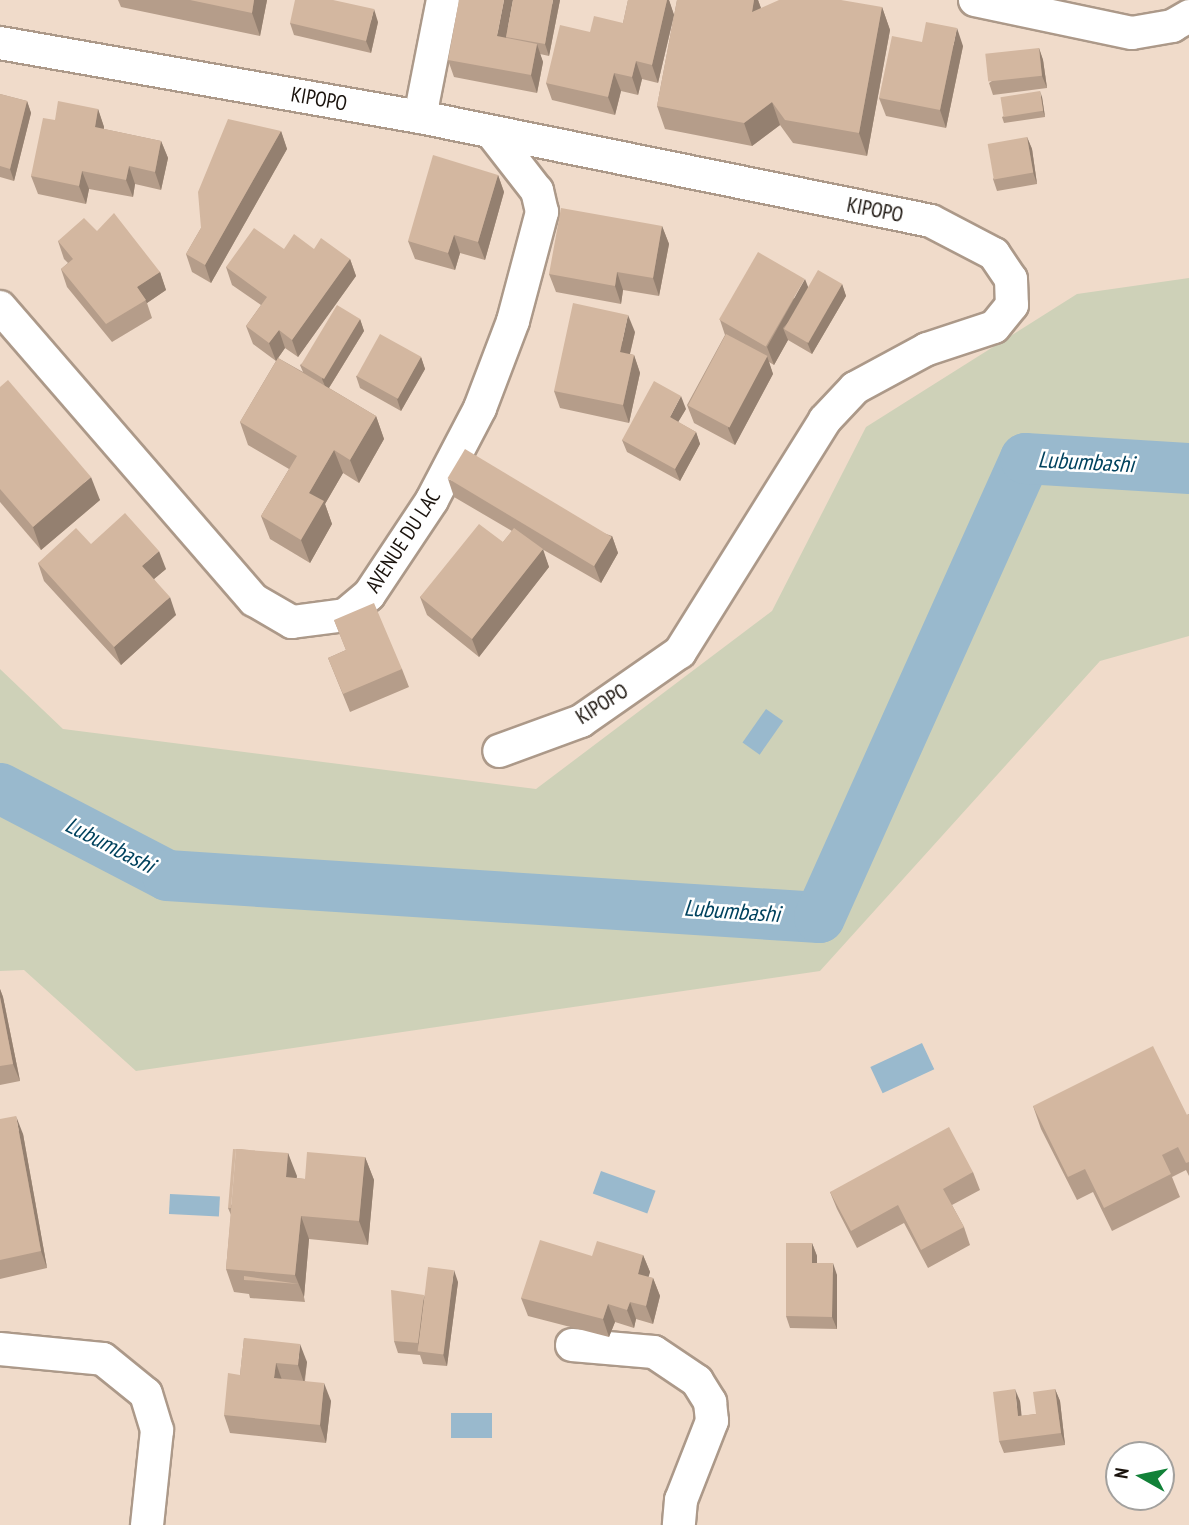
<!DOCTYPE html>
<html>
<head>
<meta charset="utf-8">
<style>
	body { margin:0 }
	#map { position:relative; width:1189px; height:1525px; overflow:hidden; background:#f0dbca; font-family:"PT Sans Narrow",sans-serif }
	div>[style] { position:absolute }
	.green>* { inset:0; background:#ced1b8 }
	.water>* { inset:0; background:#99b9cd; transform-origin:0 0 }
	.river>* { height:51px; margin:-25.5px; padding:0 25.5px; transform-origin:25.5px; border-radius:25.5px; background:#99b9cd }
	.roads { filter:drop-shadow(2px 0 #ac9989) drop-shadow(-2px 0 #ac9989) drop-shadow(0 2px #ac9989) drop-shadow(0 -2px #ac9989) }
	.minor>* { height:32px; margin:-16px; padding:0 16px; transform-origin:16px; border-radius:16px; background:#fff }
	.wall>* { inset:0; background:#b59d8a }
	.shaded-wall>* { inset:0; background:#948070 }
	.building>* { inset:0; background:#d3b7a0; transform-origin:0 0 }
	span { translate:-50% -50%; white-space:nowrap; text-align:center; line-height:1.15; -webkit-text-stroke:5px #fff; paint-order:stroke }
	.street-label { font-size:21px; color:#1a130d }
	.water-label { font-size:23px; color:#00425e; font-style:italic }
	.north { position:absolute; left:1105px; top:1441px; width:70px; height:70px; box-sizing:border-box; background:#fff; border:2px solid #a3a19e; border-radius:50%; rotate:279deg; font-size:19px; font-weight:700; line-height:28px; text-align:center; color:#1a130d }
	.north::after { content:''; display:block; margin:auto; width:24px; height:32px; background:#128138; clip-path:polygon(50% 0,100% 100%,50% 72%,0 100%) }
</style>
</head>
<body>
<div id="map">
	<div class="green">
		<i style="clip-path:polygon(1189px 278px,1189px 636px,1100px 661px,820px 971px,136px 1071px,24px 970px,0 971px,0 669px,63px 729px,536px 789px,772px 611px,866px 427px,1077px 294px)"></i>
	</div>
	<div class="water">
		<i style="left:766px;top:709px;width:21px;height:41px;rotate:35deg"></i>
		<i style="left:922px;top:1043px;width:29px;height:57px;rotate:65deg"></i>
		<i style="left:601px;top:1171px;width:58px;height:24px;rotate:20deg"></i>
		<i style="left:170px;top:1194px;width:50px;height:20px;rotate:3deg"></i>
		<i style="left:451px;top:1413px;width:41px;height:25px"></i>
	</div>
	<div class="river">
		<i style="left:0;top:788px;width:188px;rotate:27.5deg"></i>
		<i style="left:167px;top:875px;width:653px;rotate:3.69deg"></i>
		<i style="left:819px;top:917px;width:503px;rotate:-65.83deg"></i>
		<i style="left:1025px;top:458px;width:164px;rotate:3.5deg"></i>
	</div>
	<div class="roads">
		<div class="minor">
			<i style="left:975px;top:0;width:160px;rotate:11.9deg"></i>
			<i style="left:1132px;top:33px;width:41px;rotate:-9.9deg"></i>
			<i style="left:1172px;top:26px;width:20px;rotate:-30deg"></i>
			<i style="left:0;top:43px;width:426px;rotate:10deg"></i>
			<i style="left:420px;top:117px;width:521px;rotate:11.5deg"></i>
			<i style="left:931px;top:221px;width:71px;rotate:27.6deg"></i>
			<i style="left:994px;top:254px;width:30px;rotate:56deg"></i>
			<i style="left:1011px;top:279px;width:26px;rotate:88deg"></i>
			<i style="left:1012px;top:305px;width:28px;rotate:129deg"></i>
			<i style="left:994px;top:327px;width:71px;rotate:161.8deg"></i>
			<i style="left:927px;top:349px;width:82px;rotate:151.6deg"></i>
			<i style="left:855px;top:388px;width:44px;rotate:133.2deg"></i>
			<i style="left:825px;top:420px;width:274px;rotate:122deg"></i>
			<i style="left:680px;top:652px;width:121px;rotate:145.1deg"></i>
			<i style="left:581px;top:721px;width:87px;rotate:159.9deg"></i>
			<i style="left:420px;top:117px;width:119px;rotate:-78.9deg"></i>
			<i style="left:0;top:307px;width:388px;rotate:49.1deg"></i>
			<i style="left:254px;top:600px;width:44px;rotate:30.1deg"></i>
			<i style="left:292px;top:622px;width:53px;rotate:-7.5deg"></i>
			<i style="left:345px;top:615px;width:31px;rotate:-40deg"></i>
			<i style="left:369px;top:595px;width:114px;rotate:-56.4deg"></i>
			<i style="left:432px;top:500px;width:104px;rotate:-62.4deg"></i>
			<i style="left:480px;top:408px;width:93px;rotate:-69.2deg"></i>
			<i style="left:513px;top:321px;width:113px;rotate:-75.1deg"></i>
			<i style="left:542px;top:212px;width:22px;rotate:-103deg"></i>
			<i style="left:537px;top:191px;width:73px;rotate:-127.8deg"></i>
			<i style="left:572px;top:1345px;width:82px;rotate:4.9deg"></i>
			<i style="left:654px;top:1352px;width:52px;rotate:34deg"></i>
			<i style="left:697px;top:1381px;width:25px;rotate:58deg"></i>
			<i style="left:710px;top:1402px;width:19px;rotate:84deg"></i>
			<i style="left:712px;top:1421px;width:85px;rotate:111.4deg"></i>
			<i style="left:681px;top:1500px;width:25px;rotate:95deg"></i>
			<i style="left:0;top:1349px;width:103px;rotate:5.5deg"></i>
			<i style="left:103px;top:1359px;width:55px;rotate:39.1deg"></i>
			<i style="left:146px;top:1394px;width:38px;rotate:73deg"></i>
			<i style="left:157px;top:1430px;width:96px;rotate:96deg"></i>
		</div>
	</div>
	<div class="wall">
		<i style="clip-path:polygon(118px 0,267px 0,260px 36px,121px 7px)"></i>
		<i style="clip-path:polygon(560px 0,549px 56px,540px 54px,543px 62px,537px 93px,454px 77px,448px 60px)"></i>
		<i style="clip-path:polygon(628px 0,669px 0,674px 15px,658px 83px,642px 79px,638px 95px,621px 91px,615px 115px,552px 100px,546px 83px,590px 32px,623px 23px)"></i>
		<i style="clip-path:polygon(677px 0,758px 0,761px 8px,882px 7px,890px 30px,867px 156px,793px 143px,780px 125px,752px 146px,665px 129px,657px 106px)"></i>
		<i style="clip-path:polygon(378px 22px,371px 53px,294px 35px,290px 23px)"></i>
		<i style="clip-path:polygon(922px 42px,963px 46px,946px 128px,886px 116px,879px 98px)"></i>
		<i style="clip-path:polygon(1039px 48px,1043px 60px,1047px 88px,993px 95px,989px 83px)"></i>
		<i style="clip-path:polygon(0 94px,27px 101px,31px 113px,14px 181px,0 177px)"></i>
		<i style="clip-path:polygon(1042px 97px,1045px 117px,1004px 123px,1002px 117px)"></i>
		<i style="clip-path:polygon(98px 109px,104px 127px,104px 129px,161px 141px,168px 158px,161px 190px,135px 184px,133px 197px,89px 189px,86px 204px,38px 194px,31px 176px,55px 120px)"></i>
		<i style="clip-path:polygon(281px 131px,287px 149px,211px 283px,192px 272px,186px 254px,201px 228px)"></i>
		<i style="clip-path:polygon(1027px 137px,1032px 149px,1037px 184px,997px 191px,993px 179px)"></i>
		<i style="clip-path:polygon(498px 175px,504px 192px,485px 260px,460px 253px,455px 270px,415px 259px,408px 241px)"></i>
		<i style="clip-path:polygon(662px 226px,669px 244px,659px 296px,623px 290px,621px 304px,556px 292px,549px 274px)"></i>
		<i style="clip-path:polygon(97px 231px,160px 272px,166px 290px,147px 303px,152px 318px,112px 342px,67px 287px,61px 269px,68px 263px,64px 259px,58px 241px)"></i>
		<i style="clip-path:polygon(284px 249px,350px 259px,356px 276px,298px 357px,285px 348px,278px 358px,303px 372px,300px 365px,360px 319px,364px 331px,329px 388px,376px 416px,384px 439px,359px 483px,343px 473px,325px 504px,332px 524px,310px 563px,270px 539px,261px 516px,289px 469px,248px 445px,240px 422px,276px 361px,253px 344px,246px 326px,261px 305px,232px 285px,226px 267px)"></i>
		<i style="clip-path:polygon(842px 284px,846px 296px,812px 354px,788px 340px,774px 365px,769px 362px,773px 374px,735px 445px,694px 423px,687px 405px,725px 335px,720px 320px)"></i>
		<i style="clip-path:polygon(635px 332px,630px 354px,634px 355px,640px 373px,629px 423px,560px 408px,554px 391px)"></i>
		<i style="clip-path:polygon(421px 357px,425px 369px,401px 411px,360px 388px,356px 376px)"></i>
		<i style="clip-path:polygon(0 387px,100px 500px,41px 550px,0 502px)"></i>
		<i style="clip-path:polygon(686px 409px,678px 422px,696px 432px,700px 444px,680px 481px,627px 452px,622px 440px)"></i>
		<i style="clip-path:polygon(448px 479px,612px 536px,618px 553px,601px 583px,542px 549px,549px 567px,479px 657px,427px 615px,420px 597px,503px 542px,512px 531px,454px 497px)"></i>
		<i style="clip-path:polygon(91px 544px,166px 569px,154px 579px,176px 615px,121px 665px,44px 581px,38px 563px)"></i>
		<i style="clip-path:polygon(334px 620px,402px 669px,409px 687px,350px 712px,328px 658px,346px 650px)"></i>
		<i style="clip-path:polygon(0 989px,3px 997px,20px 1081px,0 1085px)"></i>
		<i style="clip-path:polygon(1033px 1106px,1187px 1115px,1189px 1114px,1189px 1176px,1186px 1170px,1172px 1177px,1180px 1197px,1112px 1231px,1093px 1192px,1077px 1200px,1041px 1129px)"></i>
		<i style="clip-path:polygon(0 1119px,23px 1134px,47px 1268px,0 1279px)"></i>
		<i style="clip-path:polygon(288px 1153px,296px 1178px,305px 1179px,365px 1157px,374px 1180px,368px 1245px,309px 1239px,304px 1297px,305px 1302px,250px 1298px,249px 1294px,234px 1292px,226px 1269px,231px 1215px,228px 1208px)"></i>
		<i style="clip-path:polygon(973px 1172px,980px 1190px,952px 1205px,964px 1227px,970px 1245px,928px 1268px,904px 1223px,857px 1248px,837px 1209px,830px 1192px)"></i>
		<i style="clip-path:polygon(812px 1243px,817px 1256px,817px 1263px,837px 1275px,837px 1329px,790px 1328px,786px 1316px)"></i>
		<i style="clip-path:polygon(643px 1255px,650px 1272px,648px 1277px,653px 1278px,660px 1296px,653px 1324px,636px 1319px,634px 1328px,615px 1322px,609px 1337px,528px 1316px,521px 1298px,592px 1256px)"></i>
		<i style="clip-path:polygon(458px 1282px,447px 1366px,423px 1364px,420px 1355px,398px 1353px,394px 1341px,425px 1298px)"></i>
		<i style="clip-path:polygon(244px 1338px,307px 1362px,305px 1381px,331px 1401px,326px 1443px,230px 1433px,224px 1415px,240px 1375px)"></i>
		<i style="clip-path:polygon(1055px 1389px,1060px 1401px,1065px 1445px,1004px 1453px,999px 1441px,1020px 1401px,1021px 1416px,1036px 1414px)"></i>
	</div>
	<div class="shaded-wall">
		<i style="clip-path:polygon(254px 0,267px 0,260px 36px,252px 13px)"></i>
		<i style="clip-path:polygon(504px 0,513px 0,503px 54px,497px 36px)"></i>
		<i style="clip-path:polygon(553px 0,560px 0,549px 56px,545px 44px)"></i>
		<i style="clip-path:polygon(667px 0,669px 0,674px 15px,658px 83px,652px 65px)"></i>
		<i style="clip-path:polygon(754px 0,758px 0,764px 17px,752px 12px)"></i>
		<i style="clip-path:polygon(882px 7px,890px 30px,867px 156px,859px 133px)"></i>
		<i style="clip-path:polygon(374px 9px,378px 22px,371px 53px,366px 41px)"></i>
		<i style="clip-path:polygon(957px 28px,963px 46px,946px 128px,940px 110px)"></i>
		<i style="clip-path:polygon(537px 44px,543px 62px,537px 93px,531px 75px)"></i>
		<i style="clip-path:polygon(1039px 48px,1043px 60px,1047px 88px,1042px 76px)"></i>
		<i style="clip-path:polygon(636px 61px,642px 79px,638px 95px,632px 77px)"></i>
		<i style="clip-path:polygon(614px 73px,621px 91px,615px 115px,608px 97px)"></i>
		<i style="clip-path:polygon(1040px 91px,1042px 97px,1045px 117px,1043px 111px)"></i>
		<i style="clip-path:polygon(27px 101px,31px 113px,14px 181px,10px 169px)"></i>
		<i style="clip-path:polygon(772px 102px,780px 125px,752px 146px,744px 123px)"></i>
		<i style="clip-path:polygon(98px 109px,104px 127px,101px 145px,95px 127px)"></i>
		<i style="clip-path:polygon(281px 131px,287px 149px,211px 283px,205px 265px)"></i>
		<i style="clip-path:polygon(1027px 137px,1032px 149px,1037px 184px,1033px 172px)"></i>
		<i style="clip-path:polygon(161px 141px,168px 158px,161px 190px,155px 172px)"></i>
		<i style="clip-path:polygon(129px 166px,135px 184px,133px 197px,126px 180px)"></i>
		<i style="clip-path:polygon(82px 171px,89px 189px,86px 204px,79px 186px)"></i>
		<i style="clip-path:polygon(498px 175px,504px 192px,485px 260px,478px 242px)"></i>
		<i style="clip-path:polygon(662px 226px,669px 244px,659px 296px,653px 278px)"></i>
		<i style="clip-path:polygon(454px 235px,460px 253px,455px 270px,448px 253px)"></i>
		<i style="clip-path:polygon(350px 259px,356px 276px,298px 357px,292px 340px)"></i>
		<i style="clip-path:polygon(160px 272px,166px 290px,147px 303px,137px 287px)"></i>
		<i style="clip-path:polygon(617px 272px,623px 290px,621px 304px,615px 286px)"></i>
		<i style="clip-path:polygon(805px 279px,812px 297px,783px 328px,788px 340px,774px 365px,767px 347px)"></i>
		<i style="clip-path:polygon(842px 284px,846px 296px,812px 354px,807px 342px)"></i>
		<i style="clip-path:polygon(628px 315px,635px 332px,626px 370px,620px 352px)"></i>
		<i style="clip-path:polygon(360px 319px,364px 331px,327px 391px,322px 379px)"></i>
		<i style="clip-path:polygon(279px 330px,285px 348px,276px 361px,269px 343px)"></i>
		<i style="clip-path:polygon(634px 355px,640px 373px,629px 423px,623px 405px)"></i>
		<i style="clip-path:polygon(767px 356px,773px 374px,735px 445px,728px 428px)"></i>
		<i style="clip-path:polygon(421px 357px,425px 369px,401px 411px,397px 399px)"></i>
		<i style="clip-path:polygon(681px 396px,686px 409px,674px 429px,670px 417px)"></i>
		<i style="clip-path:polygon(376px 416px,384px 439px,359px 483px,350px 460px)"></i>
		<i style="clip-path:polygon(696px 432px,700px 444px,680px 481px,675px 469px)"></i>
		<i style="clip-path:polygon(334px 450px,343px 473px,325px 504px,332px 524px,310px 563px,301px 540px,309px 493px)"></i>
		<i style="clip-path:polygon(91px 477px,100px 500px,41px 550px,33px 527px)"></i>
		<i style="clip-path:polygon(612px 536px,618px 553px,601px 583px,594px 565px)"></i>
		<i style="clip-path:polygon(543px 549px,549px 567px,479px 657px,472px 639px)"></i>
		<i style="clip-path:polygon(159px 551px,166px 569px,148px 584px,142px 566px)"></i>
		<i style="clip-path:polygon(170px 597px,176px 615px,121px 665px,114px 647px)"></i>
		<i style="clip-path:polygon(0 989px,3px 997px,20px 1081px,13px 1064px,0 997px)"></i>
		<i style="clip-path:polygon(16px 1116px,23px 1134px,47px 1268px,41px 1251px)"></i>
		<i style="clip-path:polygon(288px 1153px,297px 1176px,294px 1200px,286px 1177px)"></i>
		<i style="clip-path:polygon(365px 1157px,374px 1180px,368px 1245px,359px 1221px)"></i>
		<i style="clip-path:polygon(301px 1216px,309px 1239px,304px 1297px,295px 1275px)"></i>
		<i style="clip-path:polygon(812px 1243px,817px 1256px,817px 1275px,812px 1263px)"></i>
		<i style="clip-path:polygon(643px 1255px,650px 1272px,644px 1292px,638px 1274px)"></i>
		<i style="clip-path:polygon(833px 1263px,837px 1275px,837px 1329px,832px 1317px)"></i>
		<i style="clip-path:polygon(454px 1270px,458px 1282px,447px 1366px,443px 1354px)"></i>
		<i style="clip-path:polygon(653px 1278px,660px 1296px,653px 1324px,646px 1306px)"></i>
		<i style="clip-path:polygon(424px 1295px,428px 1307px,421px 1352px,418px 1343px)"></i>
		<i style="clip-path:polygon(630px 1302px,636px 1319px,634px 1328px,627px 1310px)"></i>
		<i style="clip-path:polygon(608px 1304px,615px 1322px,609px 1337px,603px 1319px)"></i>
		<i style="clip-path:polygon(300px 1344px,307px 1362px,304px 1383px,298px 1365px)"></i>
		<i style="clip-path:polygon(276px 1363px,282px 1380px,274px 1378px)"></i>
		<i style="clip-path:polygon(324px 1383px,331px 1401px,326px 1443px,320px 1425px)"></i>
		<i style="clip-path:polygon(1015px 1389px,1020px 1401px,1023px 1428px,1018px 1416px)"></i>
		<i style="clip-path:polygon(1055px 1389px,1060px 1401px,1065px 1445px,1061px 1433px)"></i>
	</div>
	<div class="building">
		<i style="clip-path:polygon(190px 0,254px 0,252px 13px)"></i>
		<i style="clip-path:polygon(295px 0,333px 0,374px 9px,366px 41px,290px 23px)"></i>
		<i style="clip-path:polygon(459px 0,504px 0,497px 36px,537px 44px,531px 75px,448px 60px)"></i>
		<i style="clip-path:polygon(513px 0,553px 0,545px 44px,506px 37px)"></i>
		<i style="clip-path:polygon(628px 0,667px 0,652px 65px,636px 61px,632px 77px,614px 73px,608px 97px,546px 83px,560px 25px,590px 32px,594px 16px,623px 23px)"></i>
		<i style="clip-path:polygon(677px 0,754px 0,752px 12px,779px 0,841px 0,882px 7px,859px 133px,785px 120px,772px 102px,744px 123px,657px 106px)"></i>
		<i style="clip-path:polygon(926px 22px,957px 28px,940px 110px,879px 98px,892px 36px,922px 42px)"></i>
		<i style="left:1039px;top:48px;width:28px;height:54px;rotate:84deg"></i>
		<i style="left:1040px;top:91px;width:20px;height:40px;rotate:81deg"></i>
		<i style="clip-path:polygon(0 94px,27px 101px,10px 169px,0 166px)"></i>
		<i style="clip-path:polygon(58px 101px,98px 109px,95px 127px,161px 141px,155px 172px,129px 166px,126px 180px,82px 171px,79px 186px,31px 176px,43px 118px,55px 120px)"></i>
		<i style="clip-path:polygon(228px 119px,281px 131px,205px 265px,186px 254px,201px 228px,198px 192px)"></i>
		<i style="left:1027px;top:137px;width:36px;height:40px;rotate:80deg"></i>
		<i style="clip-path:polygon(433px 155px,498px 175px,478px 242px,454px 235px,448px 253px,408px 241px)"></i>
		<i style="clip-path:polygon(561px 208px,662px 226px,653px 278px,617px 272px,615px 286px,549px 274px)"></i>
		<i style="clip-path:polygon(114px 213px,160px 272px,137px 287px,146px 300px,106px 324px,61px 269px,73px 259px,58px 241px,84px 218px,97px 231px)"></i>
		<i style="clip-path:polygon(254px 228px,284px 249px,294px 234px,314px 249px,321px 238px,350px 259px,292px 340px,279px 330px,269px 343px,246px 326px,267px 297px,226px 267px)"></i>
		<i style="left:758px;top:252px;width:54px;height:78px;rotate:30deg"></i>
		<i style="left:818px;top:270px;width:28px;height:68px;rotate:30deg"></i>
		<i style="clip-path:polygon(573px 303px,628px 315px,620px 352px,634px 355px,623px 405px,554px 391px)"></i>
		<i style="left:337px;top:305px;width:27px;height:70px;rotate:31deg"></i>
		<i style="left:380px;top:334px;width:47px;height:48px;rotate:29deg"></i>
		<i style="left:726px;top:334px;width:47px;height:81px;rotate:28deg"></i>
		<i style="clip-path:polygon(278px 358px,376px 416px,350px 460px,334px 450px,309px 493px,324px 501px,301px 540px,261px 516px,297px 456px,240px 422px)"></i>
		<i style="clip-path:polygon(8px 380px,91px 477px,33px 527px,0 489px,0 387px)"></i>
		<i style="clip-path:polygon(654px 381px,681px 396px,670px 417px,696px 432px,675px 469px,622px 440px)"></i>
		<i style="left:465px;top:449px;width:171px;height:34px;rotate:31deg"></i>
		<i style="clip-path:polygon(125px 513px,159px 551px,142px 566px,170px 597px,114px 647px,38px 563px,76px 528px,91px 544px)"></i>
		<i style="clip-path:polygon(479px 524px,503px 542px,514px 528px,543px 549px,472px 639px,420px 597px)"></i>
		<i style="clip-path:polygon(374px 603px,402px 669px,343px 694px,328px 658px,346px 650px,334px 620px)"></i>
		<i style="clip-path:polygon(0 997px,13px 1064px,0 1066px)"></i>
		<i style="clip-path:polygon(1153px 1046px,1187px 1115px,1189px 1114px,1189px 1162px,1186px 1163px,1178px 1147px,1162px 1155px,1171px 1174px,1104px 1208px,1085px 1169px,1068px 1177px,1033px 1106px)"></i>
		<i style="clip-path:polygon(16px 1116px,41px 1251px,0 1260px,0 1119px)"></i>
		<i style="clip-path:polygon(949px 1127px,973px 1172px,943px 1189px,964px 1227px,921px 1250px,898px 1205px,851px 1231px,830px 1192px)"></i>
		<i style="clip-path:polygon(233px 1149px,287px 1153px,236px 1149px,231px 1208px,228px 1208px)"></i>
		<i style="clip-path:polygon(236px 1149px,288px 1153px,286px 1177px,305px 1179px,307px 1152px,365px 1157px,359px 1221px,301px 1216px,295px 1275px,226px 1269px)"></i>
		<i style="clip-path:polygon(540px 1240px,592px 1256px,597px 1241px,643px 1255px,638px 1274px,653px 1278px,646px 1306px,630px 1302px,627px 1310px,608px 1304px,603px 1319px,521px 1298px)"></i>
		<i style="clip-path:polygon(786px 1243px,812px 1243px,812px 1263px,833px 1263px,832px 1317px,786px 1316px)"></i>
		<i style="left:428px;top:1267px;width:26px;height:85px;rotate:7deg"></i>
		<i style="clip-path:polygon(244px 1276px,299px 1284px,244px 1280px)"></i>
		<i style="clip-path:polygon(391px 1290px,424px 1295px,418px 1343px,394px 1341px)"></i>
		<i style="clip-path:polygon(244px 1338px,300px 1344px,298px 1365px,276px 1363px,274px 1378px,324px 1383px,320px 1425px,224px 1415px,228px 1373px,240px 1375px)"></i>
		<i style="clip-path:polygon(1015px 1389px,1018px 1416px,1036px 1414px,1033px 1392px,1055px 1389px,1061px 1433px,999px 1441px,993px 1392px)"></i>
	</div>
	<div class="street-label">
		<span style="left:319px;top:99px;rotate:10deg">KIPOPO</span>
		<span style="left:875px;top:210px;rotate:11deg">KIPOPO</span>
		<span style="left:403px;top:541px;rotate:-57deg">AVENUE DU LAC</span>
		<span style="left:602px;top:704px;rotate:-32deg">KIPOPO</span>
	</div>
	<div class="water-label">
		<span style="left:1086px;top:462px;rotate:3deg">Lubumbashi</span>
		<span style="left:110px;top:845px;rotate:27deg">Lubumbashi</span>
		<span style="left:732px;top:911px;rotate:4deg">Lubumbashi</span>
	</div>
	<div class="north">N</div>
</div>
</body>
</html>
